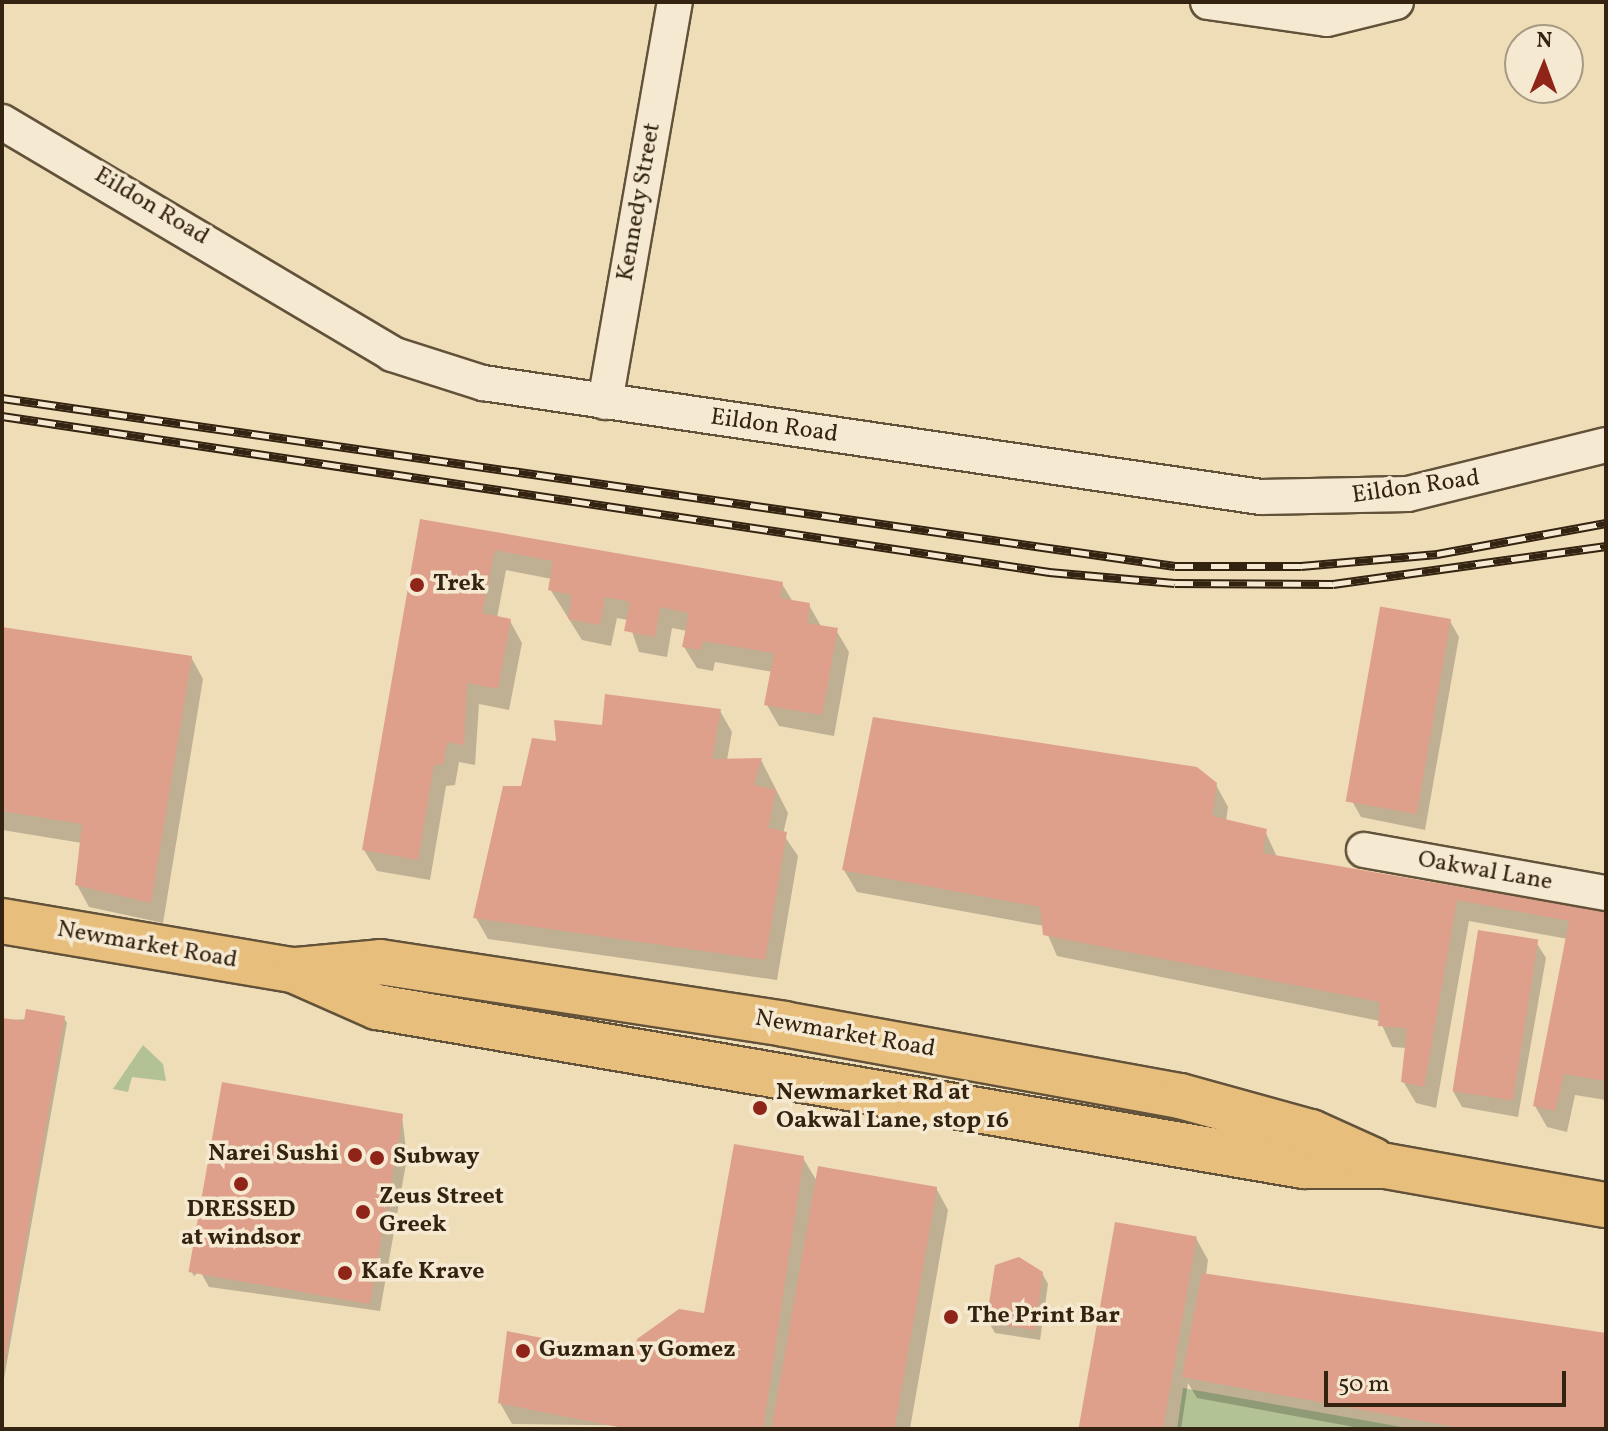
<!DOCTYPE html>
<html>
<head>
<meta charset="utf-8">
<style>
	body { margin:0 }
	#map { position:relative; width:1608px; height:1431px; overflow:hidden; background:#efddb8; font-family:Vollkorn,serif }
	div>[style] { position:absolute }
	.green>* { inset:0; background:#b2c294 }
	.shadow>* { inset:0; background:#0003 }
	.building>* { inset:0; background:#dea08a; transform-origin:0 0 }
	.roads { filter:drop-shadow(2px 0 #62523a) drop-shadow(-2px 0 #62523a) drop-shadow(0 2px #62523a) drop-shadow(0 -2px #62523a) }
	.minor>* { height:34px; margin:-17px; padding:0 17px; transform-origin:17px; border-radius:17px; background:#f5e9d1 }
	.major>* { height:44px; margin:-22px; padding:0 22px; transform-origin:22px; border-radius:22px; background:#e8be7c }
	.rail>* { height:9px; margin-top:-4.5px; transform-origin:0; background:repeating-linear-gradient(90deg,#f5e9d1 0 18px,#332310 0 36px); box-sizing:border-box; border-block:2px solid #332310 }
	.dots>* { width:22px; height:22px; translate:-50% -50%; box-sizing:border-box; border:4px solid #f5e9d1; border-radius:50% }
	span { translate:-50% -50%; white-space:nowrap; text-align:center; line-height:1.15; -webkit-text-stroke:7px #f5e9d1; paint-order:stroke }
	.street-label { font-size:24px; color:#332310 }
	.poi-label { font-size:24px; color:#332310; font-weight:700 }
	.left { translate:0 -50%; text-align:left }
	.right { translate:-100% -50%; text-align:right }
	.frame { position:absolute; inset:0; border:4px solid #332310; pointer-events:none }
	.north { position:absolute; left:1504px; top:24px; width:80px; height:80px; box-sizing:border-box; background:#f5e9d1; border:2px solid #a79a84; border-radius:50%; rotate:1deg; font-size:22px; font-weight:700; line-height:32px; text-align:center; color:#332310 }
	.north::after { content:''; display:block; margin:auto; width:28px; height:36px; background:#8f2418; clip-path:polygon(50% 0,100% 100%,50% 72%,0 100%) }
	.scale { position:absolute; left:1324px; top:1371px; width:242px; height:36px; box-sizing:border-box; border:4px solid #332310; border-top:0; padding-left:10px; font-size:24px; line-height:28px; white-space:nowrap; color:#332310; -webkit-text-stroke:6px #f5e9d1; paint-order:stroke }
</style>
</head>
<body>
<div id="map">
	<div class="green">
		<i style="clip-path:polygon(143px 1045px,163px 1064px,166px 1081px,132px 1077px,128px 1092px,113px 1089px)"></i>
		<i style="clip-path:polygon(1183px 1388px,1413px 1429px,1177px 1429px)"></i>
	</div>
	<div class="shadow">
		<i style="clip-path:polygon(421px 522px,782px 584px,793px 602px,809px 605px,822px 628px,836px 630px,849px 652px,834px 736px,779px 726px,767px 705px,773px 672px,715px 662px,713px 671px,697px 668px,684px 647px,687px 631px,672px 628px,667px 657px,639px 652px,628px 620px,617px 618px,611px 646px,582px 640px,550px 589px,552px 579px,506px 570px,497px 618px,510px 621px,522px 643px,509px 710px,479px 704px,475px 765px,459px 762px,455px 785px,446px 786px,430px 880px,377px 871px,364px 850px)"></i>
		<i style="clip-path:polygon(1450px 621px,1459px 637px,1425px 830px,1361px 817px,1352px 801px)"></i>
		<i style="clip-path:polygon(2px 629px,191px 657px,203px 679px,163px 923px,89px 907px,77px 885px,82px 843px,2px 830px)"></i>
		<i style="clip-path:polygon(720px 711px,732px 732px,727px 760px,761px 760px,788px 813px,783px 834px,798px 856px,777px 980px,488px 939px,476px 918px,523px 788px,558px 744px,604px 728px)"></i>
		<i style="clip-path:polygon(1216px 785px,1228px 807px,1226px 821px,1265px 831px,1277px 857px,1606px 913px,1606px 1100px,1575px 1095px,1567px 1132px,1547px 1127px,1535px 1106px,1568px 939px,1469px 921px,1436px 1108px,1416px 1103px,1403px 1081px,1407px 1048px,1392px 1047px,1380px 1021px,1057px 956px,1044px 926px,857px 892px,844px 870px)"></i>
		<i style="clip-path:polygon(1536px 942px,1546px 958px,1518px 1117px,1462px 1107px,1453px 1091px)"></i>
		<i style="clip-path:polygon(64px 1018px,67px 1023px,2px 1390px,2px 1020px)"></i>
		<i style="clip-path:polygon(402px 1116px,407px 1158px,380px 1311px,209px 1287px,200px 1271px,194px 1276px,191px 1271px)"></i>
		<i style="clip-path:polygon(803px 1158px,818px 1183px,936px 1188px,948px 1210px,910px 1429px,512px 1424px,500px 1403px,634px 1359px,705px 1316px)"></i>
		<i style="clip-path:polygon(1196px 1238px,1208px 1260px,1206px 1275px,1606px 1335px,1606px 1429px,1365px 1429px,1197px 1398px,1188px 1383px,1181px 1429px,1083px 1429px)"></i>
		<i style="clip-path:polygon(1042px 1273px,1048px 1284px,1040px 1340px,995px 1333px,989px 1323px)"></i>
	</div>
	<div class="building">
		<i style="clip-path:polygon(420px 519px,783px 582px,780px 598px,810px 603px,807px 623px,838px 628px,822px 715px,764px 705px,774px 653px,703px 641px,701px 650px,682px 647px,689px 613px,660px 607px,655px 637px,624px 631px,630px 602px,605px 597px,600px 625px,568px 619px,572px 595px,548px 590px,553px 561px,495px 550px,482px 613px,511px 619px,498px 689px,467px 683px,464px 745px,447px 742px,443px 764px,434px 765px,418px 860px,362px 850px)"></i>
		<i style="left:1451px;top:619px;width:198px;height:72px;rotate:100deg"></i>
		<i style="clip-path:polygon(2px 627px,192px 656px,151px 903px,75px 885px,82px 824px,2px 811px)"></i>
		<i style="clip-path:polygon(605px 694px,721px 709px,712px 759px,762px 758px,754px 785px,776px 790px,768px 828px,787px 832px,765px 960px,473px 918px,503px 786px,521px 786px,532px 738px,556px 741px,554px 720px,602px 725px)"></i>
		<i style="clip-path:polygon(873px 717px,1197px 767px,1217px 783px,1212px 816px,1267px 829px,1263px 853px,1606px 912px,1606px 1081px,1564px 1074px,1555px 1111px,1533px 1106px,1569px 921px,1457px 900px,1424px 1087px,1401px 1082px,1407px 1028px,1378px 1026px,1380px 1002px,1043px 935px,1040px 907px,842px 870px)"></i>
		<i style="left:1478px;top:930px;width:61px;height:163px;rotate:9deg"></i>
		<i style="clip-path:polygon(26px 1009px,65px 1016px,4px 1367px,2px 1018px,24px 1021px)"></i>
		<i style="left:222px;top:1082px;width:184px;height:193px;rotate:10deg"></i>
		<i style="clip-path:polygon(734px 1144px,804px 1156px,763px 1429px,628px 1429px,498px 1403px,507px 1331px,633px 1356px,637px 1339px,679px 1309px,704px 1313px)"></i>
		<i style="left:818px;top:1166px;width:121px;height:266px;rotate:10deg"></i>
		<i style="left:1115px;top:1222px;width:83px;height:210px;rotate:10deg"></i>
		<i style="clip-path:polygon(1019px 1257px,1043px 1272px,1035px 1330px,986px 1323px,995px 1265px)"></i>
		<i style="clip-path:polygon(1202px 1273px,1606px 1333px,1606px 1429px,1466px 1429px,1182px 1377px)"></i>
	</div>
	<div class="roads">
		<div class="minor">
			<i style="left:1208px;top:2px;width:120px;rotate:8.1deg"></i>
			<i style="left:1327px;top:19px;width:71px;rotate:-13.8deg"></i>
			<i style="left:2px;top:122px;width:454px;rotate:30.7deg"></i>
			<i style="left:392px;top:354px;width:96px;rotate:17.7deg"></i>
			<i style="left:483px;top:383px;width:786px;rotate:8.34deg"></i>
			<i style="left:1261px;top:497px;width:147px;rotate:-1.2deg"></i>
			<i style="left:1408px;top:494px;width:204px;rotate:-13.9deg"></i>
			<i style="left:605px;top:402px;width:406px;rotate:-80.1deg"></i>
			<i style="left:1364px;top:850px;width:246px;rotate:10.1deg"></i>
		</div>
		<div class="major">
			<i style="left:2px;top:921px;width:295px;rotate:9.6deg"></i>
			<i style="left:293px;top:970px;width:92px;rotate:23.8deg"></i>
			<i style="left:377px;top:1007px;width:940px;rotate:9.74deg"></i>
			<i style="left:1303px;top:1166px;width:83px"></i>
			<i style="left:1386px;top:1166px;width:223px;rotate:10.1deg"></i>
			<i style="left:297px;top:970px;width:83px;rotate:-5.5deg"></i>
			<i style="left:380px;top:962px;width:409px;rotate:8.7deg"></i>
			<i style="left:784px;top:1024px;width:402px;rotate:10.3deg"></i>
			<i style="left:1180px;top:1096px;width:136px;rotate:15.4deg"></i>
			<i style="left:1311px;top:1132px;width:68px;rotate:24.3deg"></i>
		</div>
	</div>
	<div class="rail">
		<i style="left:2px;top:398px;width:1185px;rotate:8.15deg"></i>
		<i style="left:1175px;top:566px;width:126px"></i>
		<i style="left:1301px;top:566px;width:137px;rotate:-5deg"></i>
		<i style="left:1437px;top:554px;width:172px;rotate:-10.4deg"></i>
		<i style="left:2px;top:416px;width:1059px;rotate:8.47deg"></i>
		<i style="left:1049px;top:572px;width:126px;rotate:5deg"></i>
		<i style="left:1175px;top:583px;width:158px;rotate:0.4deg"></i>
		<i style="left:1333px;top:584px;width:276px;rotate:-7.9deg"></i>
	</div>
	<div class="dots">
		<i style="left:417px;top:585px;background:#8f2418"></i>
		<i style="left:760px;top:1108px;background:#8f2418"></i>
		<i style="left:355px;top:1155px;background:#8f2418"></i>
		<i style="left:377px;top:1158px;background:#8f2418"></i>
		<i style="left:241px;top:1184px;background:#8f2418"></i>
		<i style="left:363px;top:1212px;background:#8f2418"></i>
		<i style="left:345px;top:1273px;background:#8f2418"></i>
		<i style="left:951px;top:1317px;background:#8f2418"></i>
		<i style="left:523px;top:1351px;background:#8f2418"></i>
	</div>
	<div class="street-label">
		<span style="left:640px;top:202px;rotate:-80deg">Kennedy Street</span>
		<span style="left:151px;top:207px;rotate:31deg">Eildon Road</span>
		<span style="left:774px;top:427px;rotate:8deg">Eildon Road</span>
		<span style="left:1416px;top:488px;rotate:-8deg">Eildon Road</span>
		<span style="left:1485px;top:872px;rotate:10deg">Oakwal Lane</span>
		<span style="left:147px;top:946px;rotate:10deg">Newmarket Road</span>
		<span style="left:845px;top:1035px;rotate:10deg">Newmarket Road</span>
	</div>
	<div class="poi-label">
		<span class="left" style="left:433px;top:585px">Trek</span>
		<span class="left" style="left:776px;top:1108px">Newmarket Rd at<br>Oakwal Lane, stop 16</span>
		<span class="right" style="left:339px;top:1155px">Narei Sushi</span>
		<span class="left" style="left:393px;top:1158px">Subway</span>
		<span class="left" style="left:379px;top:1212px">Zeus Street<br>Greek</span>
		<span style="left:241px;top:1225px">DRESSED<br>at windsor</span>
		<span class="left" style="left:361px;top:1273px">Kafe Krave</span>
		<span class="left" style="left:967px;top:1317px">The Print Bar</span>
		<span class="left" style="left:539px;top:1351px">Guzman y Gomez</span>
	</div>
	<div class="frame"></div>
	<div class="north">N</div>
	<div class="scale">50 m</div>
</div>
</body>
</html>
